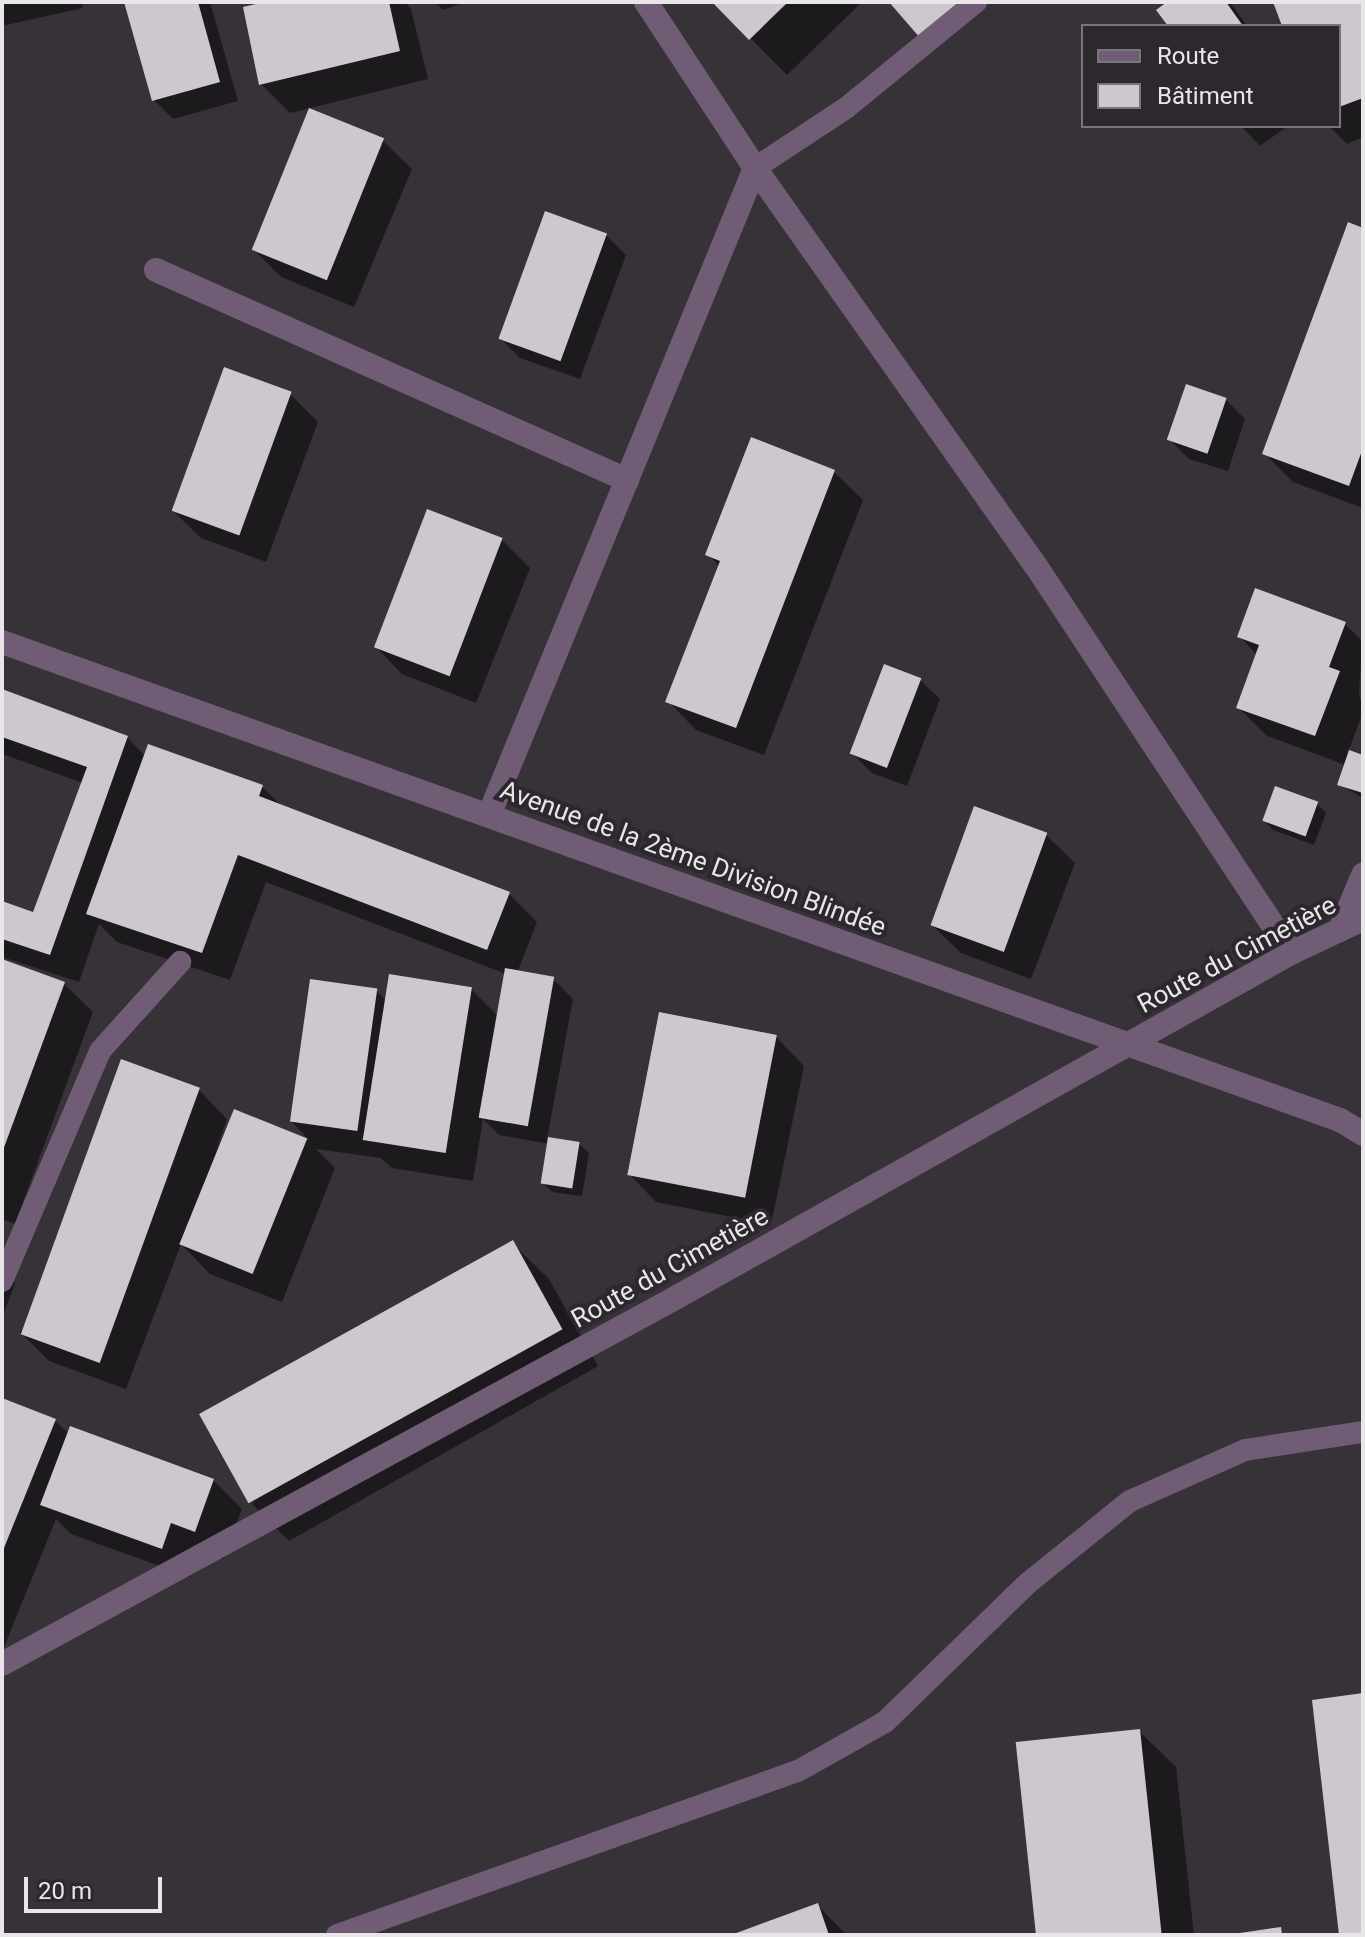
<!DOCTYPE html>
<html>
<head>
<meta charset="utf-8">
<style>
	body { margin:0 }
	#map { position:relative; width:1365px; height:1937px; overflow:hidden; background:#363237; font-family:Roboto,sans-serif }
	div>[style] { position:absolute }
	.shadow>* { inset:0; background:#0007 }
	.building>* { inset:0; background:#cdc8cf; transform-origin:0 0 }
	.lane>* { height:22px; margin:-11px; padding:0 11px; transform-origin:11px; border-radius:11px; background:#715c76 }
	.street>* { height:24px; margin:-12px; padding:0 12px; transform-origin:12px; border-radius:12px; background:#715c76 }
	span { translate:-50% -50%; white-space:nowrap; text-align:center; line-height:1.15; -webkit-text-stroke:8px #2c282d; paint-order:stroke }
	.street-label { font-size:26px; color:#e9e6e9 }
	.frame { position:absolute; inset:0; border:4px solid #e9e6e9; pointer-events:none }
	.legend { position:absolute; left:1081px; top:24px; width:260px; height:104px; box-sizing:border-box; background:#2c282d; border:2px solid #787478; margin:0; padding:10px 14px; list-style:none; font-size:24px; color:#e9e6e9 }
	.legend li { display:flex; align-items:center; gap:16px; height:40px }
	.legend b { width:40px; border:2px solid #787478 }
	.scale { position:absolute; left:24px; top:1877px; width:138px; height:36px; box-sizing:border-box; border:4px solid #e9e6e9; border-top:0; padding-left:10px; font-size:24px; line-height:28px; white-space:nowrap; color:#e9e6e9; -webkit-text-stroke:6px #2c282d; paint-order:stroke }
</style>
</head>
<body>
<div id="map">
	<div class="shadow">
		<i style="clip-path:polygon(2px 2px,81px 2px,83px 8px,2px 26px)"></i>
		<i style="clip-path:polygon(126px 2px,210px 2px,238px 101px,173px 119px,153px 99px)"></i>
		<i style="clip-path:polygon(275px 2px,405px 2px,411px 9px,428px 79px,290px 113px,261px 84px)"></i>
		<i style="clip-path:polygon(435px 2px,465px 2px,443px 10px)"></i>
		<i style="clip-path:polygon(715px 2px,862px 2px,787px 75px)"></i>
		<i style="clip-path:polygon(1170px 2px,1230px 2px,1247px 26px,1170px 26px)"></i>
		<i style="clip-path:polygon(1276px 2px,1363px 2px,1363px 137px,1347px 144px,1329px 126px,1339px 126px,1339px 26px,1285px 26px)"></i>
		<i style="clip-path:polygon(1241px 126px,1288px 126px,1260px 146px)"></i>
		<i style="clip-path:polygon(383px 141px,412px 169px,354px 307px,281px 277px,253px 249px)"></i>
		<i style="clip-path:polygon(1363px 230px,1363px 508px,1293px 482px,1265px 454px)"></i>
		<i style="clip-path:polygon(606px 235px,626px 255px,580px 379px,520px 358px,500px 338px)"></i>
		<i style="clip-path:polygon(290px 394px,318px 422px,266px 562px,201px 538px,172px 510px)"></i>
		<i style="clip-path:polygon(1226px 400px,1245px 419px,1228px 471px,1189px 459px,1169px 439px)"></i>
		<i style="clip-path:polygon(834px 472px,863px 500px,764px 755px,696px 730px,668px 701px,720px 567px,708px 554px)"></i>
		<i style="clip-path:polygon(502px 540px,530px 568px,476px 703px,402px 674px,374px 645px)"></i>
		<i style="clip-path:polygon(1345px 624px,1361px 640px,1363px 635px,1359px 693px,1363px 712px,1348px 752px,1363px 757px,1363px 798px,1339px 784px,1346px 765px,1267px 736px,1238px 707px,1257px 655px,1240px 637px)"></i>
		<i style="clip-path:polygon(920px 680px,940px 699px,907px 786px,872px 773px,853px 754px)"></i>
		<i style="clip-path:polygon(2px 691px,127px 737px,145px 756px,262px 787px,283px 807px,508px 893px,537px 922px,517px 973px,553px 979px,573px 999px,547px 1139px,579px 1144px,589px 1153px,582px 1196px,552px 1192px,543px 1183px,549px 1144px,499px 1135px,483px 1119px,473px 1181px,392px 1168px,381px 1158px,316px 1149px,335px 1168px,282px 1302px,210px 1274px,181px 1244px,126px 1389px,49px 1361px,20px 1332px,199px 1090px,227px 1119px,216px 1149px,235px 1112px,310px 1141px,290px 1120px,376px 991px,386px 1001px,471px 989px,498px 1016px,506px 974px,266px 882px,230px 980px,117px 942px,99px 924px,79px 982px,2px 957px,2px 903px,34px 915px,83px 783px,2px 754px)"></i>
		<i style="clip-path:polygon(1317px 804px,1326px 813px,1314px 845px,1273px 830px,1264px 820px)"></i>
		<i style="clip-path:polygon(1046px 835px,1075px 863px,1031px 979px,961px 953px,932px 925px)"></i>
		<i style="clip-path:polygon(2px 961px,64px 984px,93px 1012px,15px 1224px,2px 1219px)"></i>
		<i style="clip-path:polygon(776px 1037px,804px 1066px,771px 1225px,656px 1202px,628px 1173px)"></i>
		<i style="clip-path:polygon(512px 1243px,549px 1279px,598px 1366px,289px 1541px,252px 1504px)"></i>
		<i style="clip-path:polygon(2px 1269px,15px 1283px,2px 1318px)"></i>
		<i style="clip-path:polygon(2px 1400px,55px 1421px,69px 1434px,213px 1480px,242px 1509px,223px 1559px,200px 1550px,190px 1577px,71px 1534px,56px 1519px,2px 1652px)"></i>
		<i style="clip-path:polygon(1139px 1731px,1176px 1767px,1194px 1935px,1041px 1935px)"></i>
		<i style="clip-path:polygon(818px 1906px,847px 1935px,736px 1935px)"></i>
	</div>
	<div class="building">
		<i style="clip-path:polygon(124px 2px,198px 2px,220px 82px,152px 101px)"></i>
		<i style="clip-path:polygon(265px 2px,389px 2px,400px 51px,259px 85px,243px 7px)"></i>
		<i style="clip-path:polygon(712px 2px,788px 2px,749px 40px)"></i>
		<i style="clip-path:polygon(889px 2px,964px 2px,921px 39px)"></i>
		<i style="clip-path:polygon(1167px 2px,1226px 2px,1243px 26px,1168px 26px,1156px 10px)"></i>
		<i style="clip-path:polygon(1273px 2px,1363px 2px,1363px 98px,1339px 107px,1339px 26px,1282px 26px)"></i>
		<i style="left:309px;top:108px;width:81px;height:153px;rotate:22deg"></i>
		<i style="left:545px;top:211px;width:66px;height:136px;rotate:20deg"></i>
		<i style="clip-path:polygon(1348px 222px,1363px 228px,1363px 448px,1349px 486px,1262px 454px)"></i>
		<i style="left:224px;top:367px;width:72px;height:153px;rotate:20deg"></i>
		<i style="left:1186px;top:384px;width:43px;height:59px;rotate:19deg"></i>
		<i style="clip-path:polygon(751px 437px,835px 470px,736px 728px,665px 702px,720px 561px,705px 555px)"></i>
		<i style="left:427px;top:509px;width:81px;height:148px;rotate:21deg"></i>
		<i style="clip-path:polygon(1255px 588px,1346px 622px,1329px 667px,1340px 671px,1315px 736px,1236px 708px,1259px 645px,1237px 637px)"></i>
		<i style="left:884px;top:664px;width:40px;height:96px;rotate:21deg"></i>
		<i style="clip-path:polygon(2px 689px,128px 736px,50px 955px,2px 939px,2px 901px,33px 912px,87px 767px,2px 737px)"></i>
		<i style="clip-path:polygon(148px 744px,263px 785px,259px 796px,510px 892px,487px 950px,238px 855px,202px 953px,86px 914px)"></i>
		<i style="clip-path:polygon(1349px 750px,1363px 755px,1363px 793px,1337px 785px)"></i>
		<i style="left:1275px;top:786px;width:46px;height:37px;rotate:20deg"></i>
		<i style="left:974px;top:806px;width:78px;height:127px;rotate:20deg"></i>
		<i style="clip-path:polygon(2px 959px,65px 982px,2px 1153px)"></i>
		<i style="left:505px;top:968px;width:50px;height:152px;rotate:10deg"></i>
		<i style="left:389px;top:974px;width:84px;height:168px;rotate:9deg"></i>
		<i style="left:310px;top:979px;width:68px;height:144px;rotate:8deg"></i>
		<i style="left:659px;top:1012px;width:120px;height:166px;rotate:11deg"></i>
		<i style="left:121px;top:1059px;width:84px;height:293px;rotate:20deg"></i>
		<i style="left:234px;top:1109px;width:79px;height:146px;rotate:22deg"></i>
		<i style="left:548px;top:1137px;width:32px;height:47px;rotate:9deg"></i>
		<i style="left:513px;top:1240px;width:102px;height:359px;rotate:61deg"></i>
		<i style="clip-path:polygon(2px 1398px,56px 1419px,2px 1553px)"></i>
		<i style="clip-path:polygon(70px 1426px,214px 1479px,195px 1532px,171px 1523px,162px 1549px,40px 1505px)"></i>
		<i style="clip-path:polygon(1363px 1693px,1363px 1935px,1339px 1935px,1312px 1700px)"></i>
		<i style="left:1140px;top:1729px;width:207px;height:125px;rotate:84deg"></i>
		<i style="clip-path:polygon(818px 1903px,829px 1935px,731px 1935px)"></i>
		<i style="clip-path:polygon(1281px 1927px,1282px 1935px,1240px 1935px,1240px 1933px)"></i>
	</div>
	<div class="lane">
		<i style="left:755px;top:168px;width:109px;rotate:-33.4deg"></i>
		<i style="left:846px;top:108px;width:168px;rotate:-39.2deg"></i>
		<i style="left:2px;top:1281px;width:250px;rotate:-66.9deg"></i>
		<i style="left:100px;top:1051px;width:120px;rotate:-48deg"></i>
		<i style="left:337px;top:1935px;width:489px;rotate:-19.6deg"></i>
		<i style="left:798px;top:1771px;width:100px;rotate:-29.4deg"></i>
		<i style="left:885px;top:1722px;width:199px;rotate:-44.2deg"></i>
		<i style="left:1028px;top:1583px;width:131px;rotate:-38.8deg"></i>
		<i style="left:1130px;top:1501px;width:126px;rotate:-23.9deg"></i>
		<i style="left:1245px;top:1450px;width:119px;rotate:-8.7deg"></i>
	</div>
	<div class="street">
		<i style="left:646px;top:2px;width:199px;rotate:56.7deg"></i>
		<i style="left:755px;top:168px;width:484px;rotate:54.8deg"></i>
		<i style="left:1034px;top:563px;width:467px;rotate:56.6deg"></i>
		<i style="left:156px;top:270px;width:516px;rotate:24.03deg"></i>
		<i style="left:2px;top:642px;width:1421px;rotate:19.66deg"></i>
		<i style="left:1340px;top:1120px;width:27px;rotate:31deg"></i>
		<i style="left:489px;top:815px;width:700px;rotate:-67.65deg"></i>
		<i style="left:1340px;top:930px;width:60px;rotate:-67.3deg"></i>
		<i style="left:2px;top:1664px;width:768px;rotate:-28.53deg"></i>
		<i style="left:677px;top:1297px;width:704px;rotate:-29.26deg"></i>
		<i style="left:1291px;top:953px;width:80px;rotate:-25.3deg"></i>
	</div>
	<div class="street-label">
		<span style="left:693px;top:859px;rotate:20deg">Avenue de la 2ème Division Blindée</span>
		<span style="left:1237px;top:955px;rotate:-28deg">Route du Cimetière</span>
		<span style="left:670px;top:1268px;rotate:-29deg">Route du Cimetière</span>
	</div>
	<div class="frame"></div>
	<ul class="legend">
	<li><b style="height:10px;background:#715c76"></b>Route</li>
	<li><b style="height:22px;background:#cdc8cf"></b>Bâtiment</li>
	</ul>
	<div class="scale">20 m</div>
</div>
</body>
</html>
